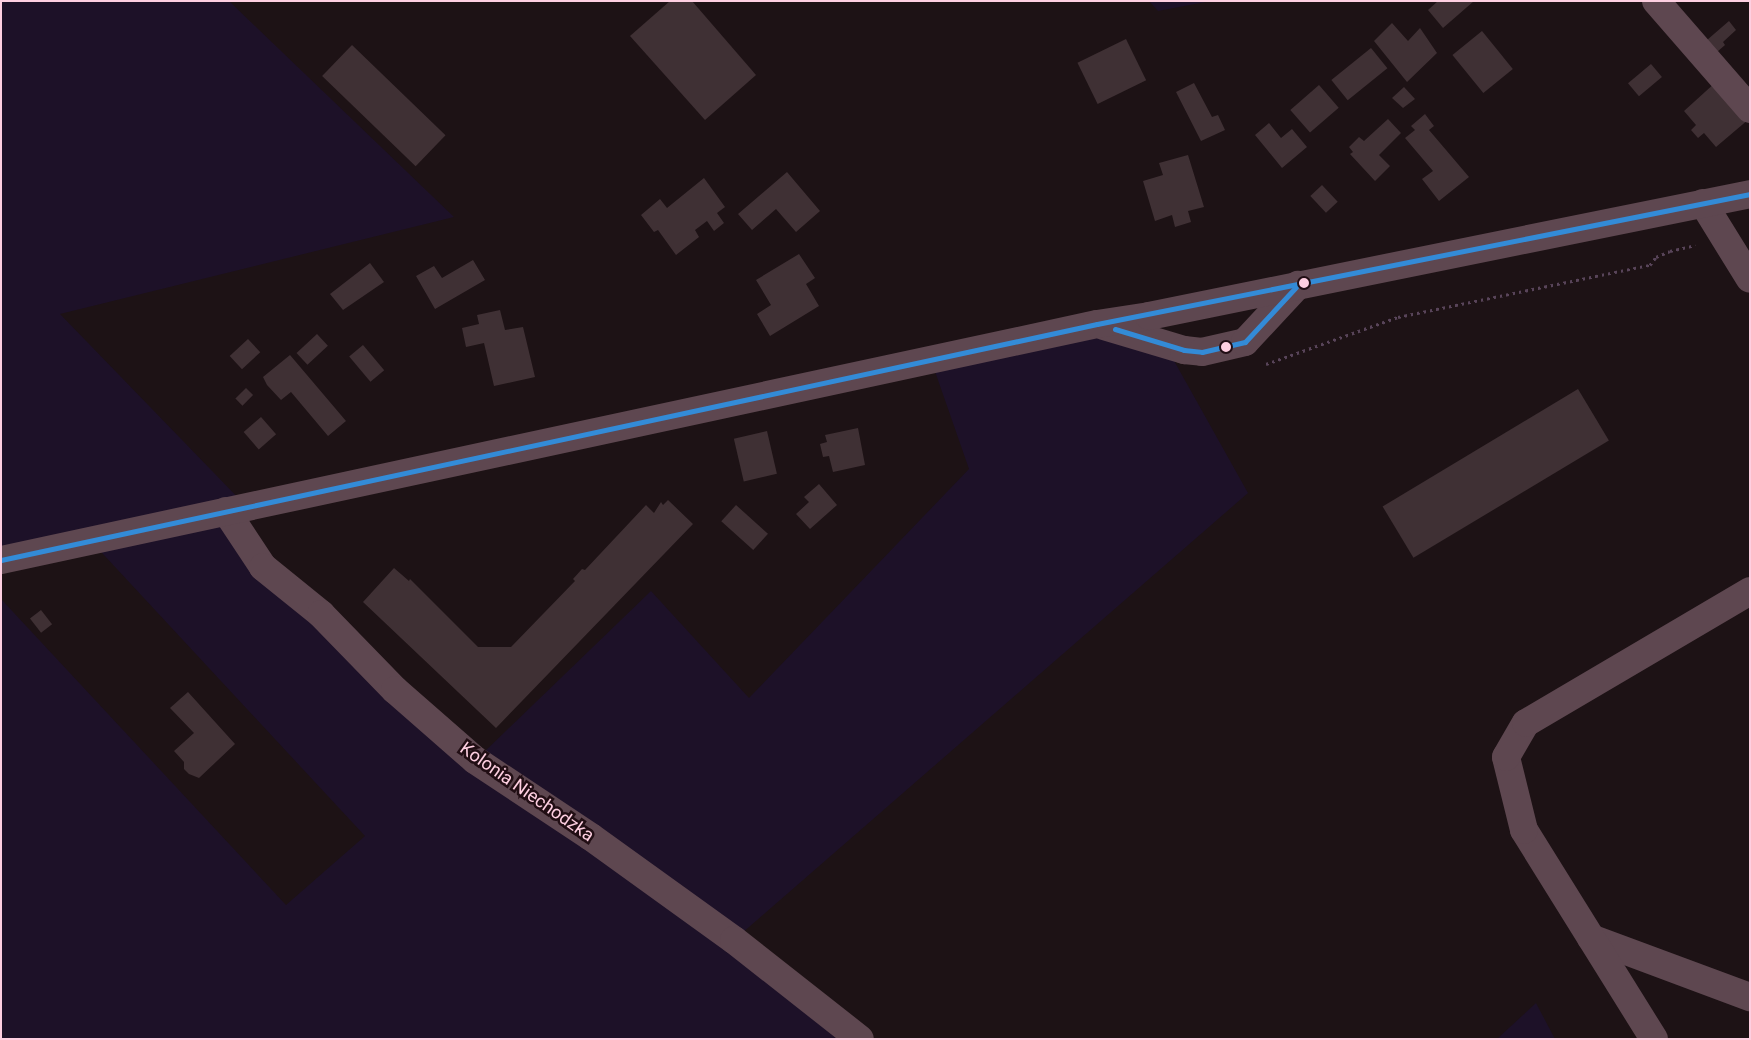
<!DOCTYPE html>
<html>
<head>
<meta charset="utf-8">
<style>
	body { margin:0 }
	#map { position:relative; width:1751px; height:1040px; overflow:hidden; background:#1d1215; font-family:Roboto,sans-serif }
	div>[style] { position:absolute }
	.green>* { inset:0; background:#1d1128 }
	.building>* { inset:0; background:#3f3034; transform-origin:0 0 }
	.path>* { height:3px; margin-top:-1.5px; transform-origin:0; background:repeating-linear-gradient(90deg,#584459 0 2.5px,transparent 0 6.5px) }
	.minor>* { height:28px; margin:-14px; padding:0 14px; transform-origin:14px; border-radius:14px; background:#5e4750 }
	.bus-1>* { height:5px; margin:-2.5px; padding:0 2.5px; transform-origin:2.5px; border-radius:2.5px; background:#338bd7 }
	.dots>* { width:14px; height:14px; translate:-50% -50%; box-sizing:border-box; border:2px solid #210e14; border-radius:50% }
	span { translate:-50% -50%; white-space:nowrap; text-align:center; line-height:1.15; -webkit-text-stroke:5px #210e14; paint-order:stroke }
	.street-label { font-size:18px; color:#fecfe1 }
	.frame { position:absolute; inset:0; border:2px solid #fecfe1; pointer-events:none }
</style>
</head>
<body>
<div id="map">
	<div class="green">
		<i style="clip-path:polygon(1px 1px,229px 1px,454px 217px,60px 314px,247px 507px,226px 511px,263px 567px,480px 756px,651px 591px,749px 698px,969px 469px,931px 360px,1149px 316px,1248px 493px,734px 940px,846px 1039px,1px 1039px,1px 599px,286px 905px,365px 836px,90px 540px,1px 560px)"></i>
		<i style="clip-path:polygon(1149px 1px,1211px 1px,1158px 11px)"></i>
		<i style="clip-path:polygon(1536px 1003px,1555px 1039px,1497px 1039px)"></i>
	</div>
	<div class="building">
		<i style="clip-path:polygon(670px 1px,692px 1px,756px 75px,705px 120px,630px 36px)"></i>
		<i style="clip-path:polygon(1438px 1px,1474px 1px,1443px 28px,1428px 10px)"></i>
		<i style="clip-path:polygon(1729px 21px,1736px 30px,1723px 42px,1725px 45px,1717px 52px,1707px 40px)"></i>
		<i style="clip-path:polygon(1392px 23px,1408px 41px,1420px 28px,1437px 53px,1407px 82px,1374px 41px)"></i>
		<i style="left:1482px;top:31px;width:49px;height:38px;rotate:51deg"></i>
		<i style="left:1126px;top:39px;width:46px;height:54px;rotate:64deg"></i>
		<i style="left:352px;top:45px;width:130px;height:43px;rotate:44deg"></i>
		<i style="left:1371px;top:48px;width:26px;height:51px;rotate:51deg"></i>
		<i style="left:1651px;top:64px;width:17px;height:30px;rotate:50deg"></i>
		<i style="clip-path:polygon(1716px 82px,1749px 119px,1716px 147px,1704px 133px,1698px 138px,1691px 130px,1696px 125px,1684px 111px)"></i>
		<i style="clip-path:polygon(1194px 83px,1212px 117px,1218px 115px,1225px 130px,1201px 141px,1176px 92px)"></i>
		<i style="left:1319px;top:85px;width:30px;height:38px;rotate:49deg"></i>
		<i style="clip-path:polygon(1404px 87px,1415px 99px,1403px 108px,1392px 98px)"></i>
		<i style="clip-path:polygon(1425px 114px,1434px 126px,1429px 130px,1469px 177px,1439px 201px,1422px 179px,1433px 171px,1405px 138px,1415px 130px,1411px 126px)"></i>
		<i style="clip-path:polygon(1388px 119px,1401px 133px,1379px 155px,1390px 166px,1375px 181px,1350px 154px,1353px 152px,1349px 147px,1359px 137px,1364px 141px)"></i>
		<i style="clip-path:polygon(1269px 123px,1281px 138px,1292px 129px,1307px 147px,1282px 168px,1255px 135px)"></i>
		<i style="clip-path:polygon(1188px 155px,1204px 207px,1188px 211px,1191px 222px,1175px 227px,1172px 215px,1155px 221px,1143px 181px,1163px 175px,1159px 163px)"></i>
		<i style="clip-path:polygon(787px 172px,820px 211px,796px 232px,776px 209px,752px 230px,738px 214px)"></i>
		<i style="clip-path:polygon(704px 178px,725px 207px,717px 213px,724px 223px,714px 231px,707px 221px,695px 230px,699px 237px,676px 255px,658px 230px,654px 232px,641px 215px,660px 199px,667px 208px)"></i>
		<i style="left:1322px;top:185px;width:23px;height:16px;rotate:47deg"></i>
		<i style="clip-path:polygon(799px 254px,815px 278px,806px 284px,819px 306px,770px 336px,757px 314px,771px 305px,756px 280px)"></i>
		<i style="clip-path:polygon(473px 260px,485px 280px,435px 309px,416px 276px,434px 266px,442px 278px)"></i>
		<i style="clip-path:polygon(370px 263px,384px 282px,343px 310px,330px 294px)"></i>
		<i style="clip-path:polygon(500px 310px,505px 330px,523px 327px,535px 377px,494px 386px,484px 343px,466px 347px,462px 328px,479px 324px,477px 315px)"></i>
		<i style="left:317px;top:334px;width:16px;height:28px;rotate:47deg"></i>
		<i style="left:248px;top:339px;width:18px;height:25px;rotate:47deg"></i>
		<i style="left:363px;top:345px;width:33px;height:18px;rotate:50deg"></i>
		<i style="clip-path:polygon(290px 355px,346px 421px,328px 436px,291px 392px,281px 400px,267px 385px,263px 377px)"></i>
		<i style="left:246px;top:388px;width:10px;height:15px;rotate:45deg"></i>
		<i style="left:1578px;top:389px;width:60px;height:228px;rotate:59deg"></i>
		<i style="left:261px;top:417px;width:23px;height:23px;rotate:49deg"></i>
		<i style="clip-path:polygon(858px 428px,865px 465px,833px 472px,829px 456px,823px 457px,820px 444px,827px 442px,825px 435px)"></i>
		<i style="left:767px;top:431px;width:44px;height:34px;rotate:77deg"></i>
		<i style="clip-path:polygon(819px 484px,837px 505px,810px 529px,796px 514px,809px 502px,804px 497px)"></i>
		<i style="clip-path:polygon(668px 500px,693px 524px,496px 728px,363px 602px,394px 568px,409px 581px,410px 579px,478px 647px,511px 647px,575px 581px,573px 579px,582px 569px,585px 570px,646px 505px,654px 513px,661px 502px,663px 505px)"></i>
		<i style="left:736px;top:505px;width:43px;height:22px;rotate:42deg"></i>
		<i style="left:41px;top:610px;width:18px;height:14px;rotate:52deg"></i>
		<i style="clip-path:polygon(188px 692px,235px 744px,199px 778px,189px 774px,184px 769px,184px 762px,174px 751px,194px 733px,170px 708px)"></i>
	</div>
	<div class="path">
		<i style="left:1266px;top:364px;width:140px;rotate:-19.6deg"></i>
		<i style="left:1398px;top:317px;width:257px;rotate:-11.7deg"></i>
		<i style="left:1650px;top:265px;width:10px;rotate:-53deg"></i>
		<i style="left:1656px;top:257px;width:15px;rotate:-23deg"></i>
		<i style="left:1670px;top:251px;width:26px;rotate:-13deg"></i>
	</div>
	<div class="minor">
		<i style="left:1656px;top:1px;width:143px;rotate:49deg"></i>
		<i style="left:1703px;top:203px;width:89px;rotate:58.3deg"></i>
		<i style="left:1104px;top:326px;width:84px;rotate:16.7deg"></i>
		<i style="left:1184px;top:350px;width:18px;rotate:6deg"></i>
		<i style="left:1202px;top:352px;width:44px;rotate:-13.1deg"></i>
		<i style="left:1245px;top:342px;width:78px;rotate:-47.1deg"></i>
		<i style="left:226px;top:511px;width:67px;rotate:56.5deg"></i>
		<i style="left:263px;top:567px;width:75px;rotate:39deg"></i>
		<i style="left:321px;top:614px;width:106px;rotate:45.8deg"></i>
		<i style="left:395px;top:690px;width:106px;rotate:41.2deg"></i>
		<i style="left:475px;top:760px;width:139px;rotate:33.6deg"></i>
		<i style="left:591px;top:837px;width:176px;rotate:35.8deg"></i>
		<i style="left:734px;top:940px;width:160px;rotate:38.2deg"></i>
		<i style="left:1px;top:560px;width:1121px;rotate:-12.15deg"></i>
		<i style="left:1097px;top:324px;width:53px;rotate:-8.7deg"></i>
		<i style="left:1149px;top:316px;width:613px;rotate:-11.47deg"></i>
		<i style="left:1591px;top:938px;width:170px;rotate:20.4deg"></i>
		<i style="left:1654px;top:1039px;width:246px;rotate:-121.9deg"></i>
		<i style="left:1524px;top:830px;width:75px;rotate:-103.9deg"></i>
		<i style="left:1506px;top:757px;width:39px;rotate:-60deg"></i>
		<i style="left:1526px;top:723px;width:260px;rotate:-30.5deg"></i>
	</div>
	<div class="bus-1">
		<i style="left:1115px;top:329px;width:72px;rotate:16.9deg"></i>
		<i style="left:1184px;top:350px;width:18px;rotate:6deg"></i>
		<i style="left:1202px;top:352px;width:44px;rotate:-13.1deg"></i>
		<i style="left:1245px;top:342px;width:75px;rotate:-47.2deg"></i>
		<i style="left:1px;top:560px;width:1121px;rotate:-12.15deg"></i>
		<i style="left:1097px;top:324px;width:666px;rotate:-11.26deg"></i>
	</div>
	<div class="dots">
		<i style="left:1304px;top:283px;background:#fecfe1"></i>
		<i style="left:1226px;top:347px;background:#fecfe1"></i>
	</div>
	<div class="street-label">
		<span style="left:527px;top:792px;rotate:35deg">Kolonia Niechodzka</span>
	</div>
	<div class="frame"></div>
</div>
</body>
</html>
